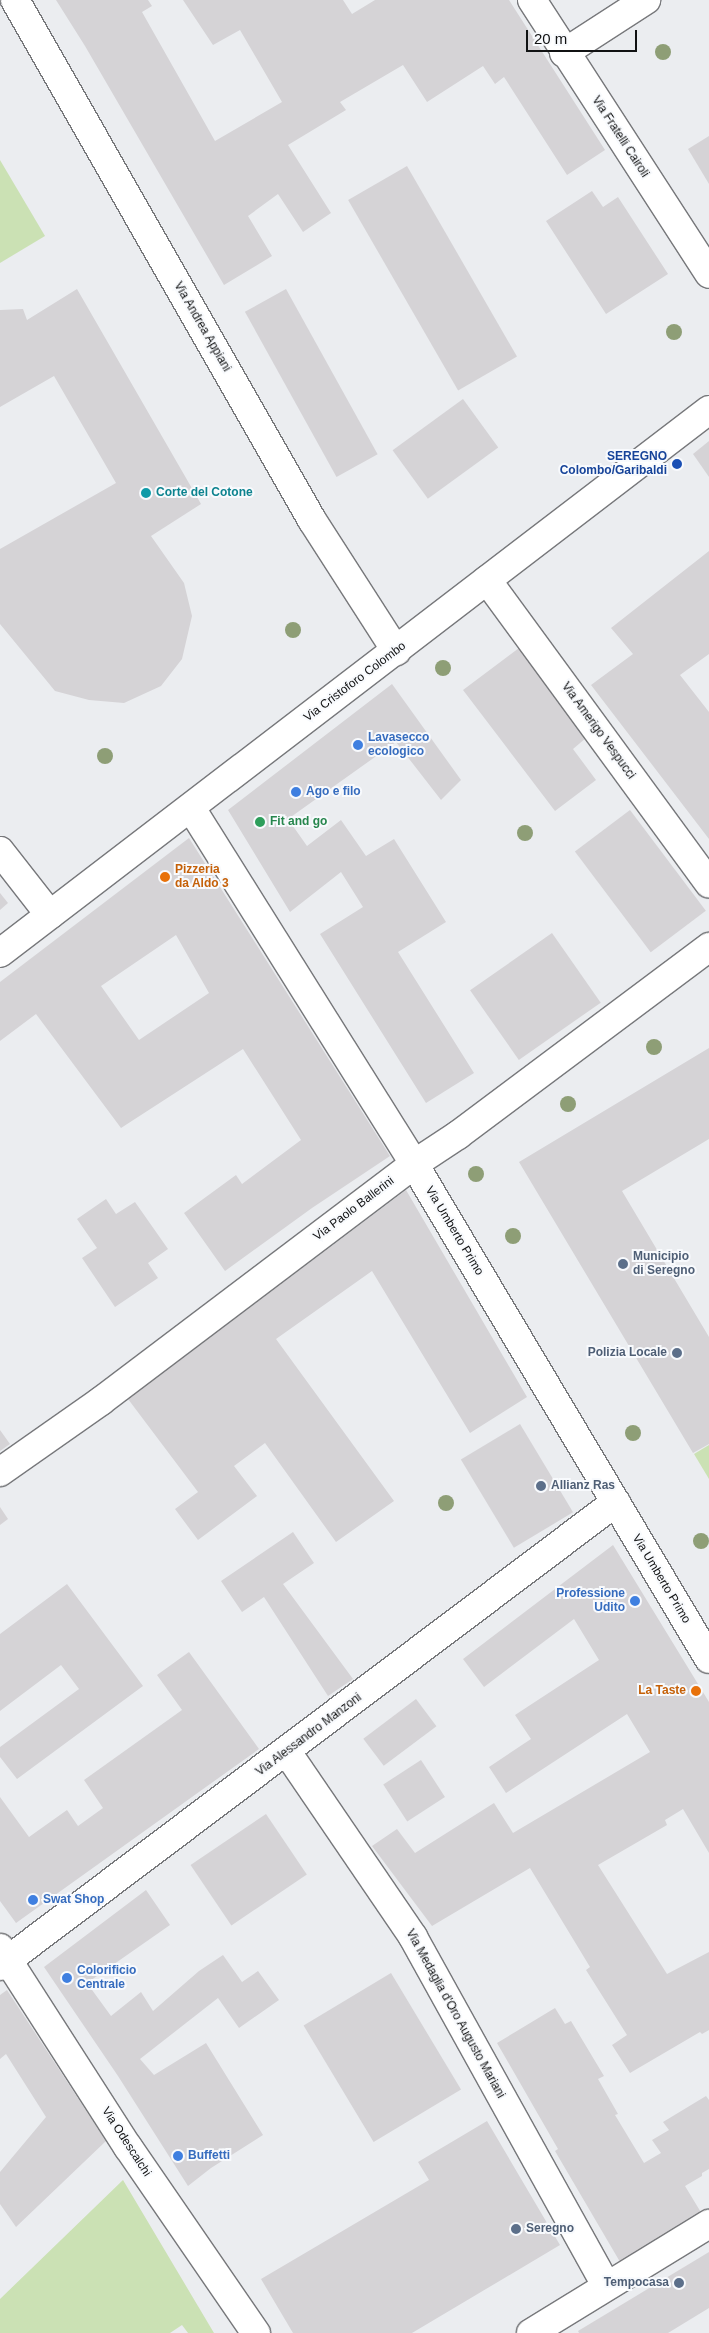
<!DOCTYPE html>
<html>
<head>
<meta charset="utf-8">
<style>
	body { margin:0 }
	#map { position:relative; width:709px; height:2333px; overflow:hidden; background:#ebedf0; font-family:Helvetica,sans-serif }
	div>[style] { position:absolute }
	.green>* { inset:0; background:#cbe1b4 }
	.building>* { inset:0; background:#d5d3d6; transform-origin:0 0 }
	.roads { filter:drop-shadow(1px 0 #77787b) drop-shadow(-1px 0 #77787b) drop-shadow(0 1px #77787b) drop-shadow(0 -1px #77787b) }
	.street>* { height:28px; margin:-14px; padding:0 14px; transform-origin:14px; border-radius:14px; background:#fff }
	.trees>* { width:16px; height:16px; margin:-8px; border-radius:50%; background:#8e9e76 }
	.dots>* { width:14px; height:14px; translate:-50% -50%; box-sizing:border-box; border:2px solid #f8fafd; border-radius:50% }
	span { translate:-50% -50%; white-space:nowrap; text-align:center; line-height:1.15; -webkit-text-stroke:4px #f8fafd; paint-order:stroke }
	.street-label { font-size:12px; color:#111213 }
	.transit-label { font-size:12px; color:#164399; font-weight:700 }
	.right { translate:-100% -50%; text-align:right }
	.culture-label { font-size:12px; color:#0d838f; font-weight:700 }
	.left { translate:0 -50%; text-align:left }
	.shop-label { font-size:12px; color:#366cbe; font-weight:700 }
	.leisure-label { font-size:12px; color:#27864d; font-weight:700 }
	.food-label { font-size:12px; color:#c56008; font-weight:700 }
	.service-label { font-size:12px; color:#4e5e75; font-weight:700 }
	.scale { position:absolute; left:526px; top:30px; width:111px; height:22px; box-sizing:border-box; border:2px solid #111213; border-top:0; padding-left:6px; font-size:15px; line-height:18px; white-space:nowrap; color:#111213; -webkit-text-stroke:4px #f8fafd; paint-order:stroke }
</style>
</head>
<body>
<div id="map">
	<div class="green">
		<i style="clip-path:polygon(0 160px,45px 236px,0 263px)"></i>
		<i style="clip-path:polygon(709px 1445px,709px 1479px,694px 1454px)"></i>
		<i style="clip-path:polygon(123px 2180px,214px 2333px,188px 2333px,182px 2325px,170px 2333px,0 2333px,0 2299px)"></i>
	</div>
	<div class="building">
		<i style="clip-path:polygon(56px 0,148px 0,152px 6px,142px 12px,215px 141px,282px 102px,240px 30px,213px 45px,183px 0,343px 0,352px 14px,375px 0,509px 0,605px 150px,567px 175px,504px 77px,495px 84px,483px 66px,427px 102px,403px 65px,340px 102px,346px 110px,288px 145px,331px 213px,303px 232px,278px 194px,248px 216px,272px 256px,224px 285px,85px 46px)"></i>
		<i style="clip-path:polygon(709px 136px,709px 184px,688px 149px)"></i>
		<i style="left:407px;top:166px;width:220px;height:68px;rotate:60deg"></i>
		<i style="clip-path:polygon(592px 191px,603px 207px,618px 197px,668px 274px,606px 314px,546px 221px)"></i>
		<i style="clip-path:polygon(77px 289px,201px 504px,151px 536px,184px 583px,192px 616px,182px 659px,161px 686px,124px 703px,89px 700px,55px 691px,0 624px,0 549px,116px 483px,54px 376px,0 407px,0 310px,23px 309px,27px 320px)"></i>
		<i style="left:286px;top:289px;width:189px;height:47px;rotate:61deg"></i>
		<i style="left:463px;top:399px;width:60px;height:87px;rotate:54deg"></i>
		<i style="clip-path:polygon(709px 441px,709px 477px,693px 454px)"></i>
		<i style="clip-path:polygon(709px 551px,709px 654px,680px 675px,709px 712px,709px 839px,591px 685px,633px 654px,611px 628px)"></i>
		<i style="clip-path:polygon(519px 648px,586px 738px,573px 749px,596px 780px,555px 811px,463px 690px)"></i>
		<i style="clip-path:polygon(392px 684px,461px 780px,441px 800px,396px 742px,288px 819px,307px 846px,341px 820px,366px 856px,394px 839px,446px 922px,398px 952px,474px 1073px,426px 1103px,320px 934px,363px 907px,341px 872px,290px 912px,228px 810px)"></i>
		<i style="left:630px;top:810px;width:126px;height:69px;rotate:53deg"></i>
		<i style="clip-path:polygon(evenodd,189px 838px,390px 1156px,312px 1208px,225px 1271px,184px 1213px,236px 1175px,242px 1184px,301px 1140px,243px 1049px,121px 1128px,36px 1014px,0 1041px,0 982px,189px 838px,176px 935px,209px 993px,139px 1040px,101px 986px,176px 935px)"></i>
		<i style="clip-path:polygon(0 893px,8px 903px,0 910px)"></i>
		<i style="left:552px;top:933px;width:85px;height:100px;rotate:55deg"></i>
		<i style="clip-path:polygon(709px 1048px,709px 1139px,622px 1191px,709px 1337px,709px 1444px,693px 1453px,519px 1162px)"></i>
		<i style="clip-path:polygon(406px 1190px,527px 1397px,470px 1433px,372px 1271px,276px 1339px,394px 1501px,336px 1542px,265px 1443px,234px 1466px,257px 1496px,198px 1540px,175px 1509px,198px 1492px,128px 1399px)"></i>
		<i style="clip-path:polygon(106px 1199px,116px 1214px,135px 1202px,168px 1249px,148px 1263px,158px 1278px,115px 1307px,82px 1258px,97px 1248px,77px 1219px)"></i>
		<i style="left:520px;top:1424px;width:103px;height:69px;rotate:59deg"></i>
		<i style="clip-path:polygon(0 1430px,10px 1444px,0 1451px)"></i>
		<i style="clip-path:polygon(0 1507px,8px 1519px,0 1525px)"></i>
		<i style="clip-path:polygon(293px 1532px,314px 1563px,283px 1584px,353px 1679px,328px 1696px,264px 1597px,242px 1612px,221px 1581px)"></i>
		<i style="clip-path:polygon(613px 1545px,709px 1702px,709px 1853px,683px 1809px,665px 1820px,667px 1825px,598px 1865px,667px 1974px,709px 1952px,709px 2030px,702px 2034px,700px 2032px,630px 2073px,612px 2045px,627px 2035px,586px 1970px,590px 1967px,530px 1868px,432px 1926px,372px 1846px,397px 1829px,415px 1853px,494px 1803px,513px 1833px,650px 1752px,627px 1714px,506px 1793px,489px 1767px,531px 1739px,515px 1715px,599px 1660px,574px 1619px,484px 1687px,463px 1659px)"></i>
		<i style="clip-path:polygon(67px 1584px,143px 1686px,17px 1779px,0 1757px,0 1747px,79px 1689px,61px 1665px,0 1711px,0 1634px)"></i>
		<i style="clip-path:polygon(189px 1652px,259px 1749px,16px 1923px,0 1901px,0 1797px,29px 1837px,67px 1810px,78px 1826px,103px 1808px,84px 1780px,182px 1710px,157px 1675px)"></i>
		<i style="left:416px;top:1699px;width:34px;height:66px;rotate:53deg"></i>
		<i style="left:421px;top:1760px;width:44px;height:45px;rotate:57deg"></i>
		<i style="left:266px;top:1814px;width:73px;height:91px;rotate:56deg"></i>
		<i style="clip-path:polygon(146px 1890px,170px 1925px,87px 1983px,111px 2016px,141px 1992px,153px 2011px,199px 1971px,223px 1955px,242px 1982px,258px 1971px,279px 2000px,239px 2028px,218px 1998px,140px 2059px,154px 2075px,206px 2043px,263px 2135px,211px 2168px,188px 2186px,118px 2076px,44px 1967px)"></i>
		<i style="left:391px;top:1973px;width:136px;height:102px;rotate:59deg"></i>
		<i style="clip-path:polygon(7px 1990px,106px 2141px,16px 2227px,0 2204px,0 2172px,46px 2117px,6px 2054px,0 2059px,0 1995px)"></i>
		<i style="clip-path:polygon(555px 2008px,565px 2024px,571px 2021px,604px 2076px,598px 2079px,618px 2114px,615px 2115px,644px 2163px,661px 2153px,652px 2140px,669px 2130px,663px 2122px,706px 2096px,709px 2100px,709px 2169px,702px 2173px,702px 2176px,685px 2186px,705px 2219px,623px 2267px,555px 2151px,558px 2149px,497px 2043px)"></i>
		<i style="clip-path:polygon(487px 2121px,560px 2245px,412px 2333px,293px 2333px,261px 2279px,429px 2180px,418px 2162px)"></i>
		<i style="clip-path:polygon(709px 2252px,709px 2308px,668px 2333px,579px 2333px,578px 2331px)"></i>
	</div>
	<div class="roads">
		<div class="street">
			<i style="left:15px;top:0;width:599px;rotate:60.27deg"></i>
			<i style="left:312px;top:520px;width:156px;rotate:57.3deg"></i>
			<i style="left:532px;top:0;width:326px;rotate:57.1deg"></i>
			<i style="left:564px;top:53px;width:98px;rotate:-32.9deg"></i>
			<i style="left:487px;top:580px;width:376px;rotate:53.8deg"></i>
			<i style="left:191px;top:808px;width:420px;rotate:57.9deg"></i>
			<i style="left:414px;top:1164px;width:576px;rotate:59.21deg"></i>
			<i style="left:0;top:851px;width:81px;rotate:52deg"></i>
			<i style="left:0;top:953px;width:893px;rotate:-37.45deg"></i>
			<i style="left:0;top:1472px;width:123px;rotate:-35.1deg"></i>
			<i style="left:101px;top:1401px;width:393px;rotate:-37.1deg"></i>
			<i style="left:414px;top:1164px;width:53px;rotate:-33.4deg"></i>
			<i style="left:458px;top:1135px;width:314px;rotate:-36.8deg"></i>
			<i style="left:287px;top:1752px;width:224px;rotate:55.7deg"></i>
			<i style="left:413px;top:1937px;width:398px;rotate:61deg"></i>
			<i style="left:0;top:1948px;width:237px;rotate:57.3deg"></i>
			<i style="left:128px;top:2147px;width:226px;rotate:55.5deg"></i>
			<i style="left:0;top:1966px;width:771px;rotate:-36.99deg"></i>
			<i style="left:531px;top:2333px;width:209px;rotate:-31.5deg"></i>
		</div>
	</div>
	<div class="trees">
		<i style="left:663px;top:52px"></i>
		<i style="left:674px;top:332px"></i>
		<i style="left:293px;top:630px"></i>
		<i style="left:443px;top:668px"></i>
		<i style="left:105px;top:756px"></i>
		<i style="left:525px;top:833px"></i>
		<i style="left:654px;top:1047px"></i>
		<i style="left:568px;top:1104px"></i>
		<i style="left:476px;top:1174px"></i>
		<i style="left:513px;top:1236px"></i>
		<i style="left:633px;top:1433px"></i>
		<i style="left:446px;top:1503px"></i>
		<i style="left:701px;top:1541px"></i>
	</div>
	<div class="dots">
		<i style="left:677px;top:464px;background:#1a4fb4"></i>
		<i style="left:146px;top:493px;background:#0f9aa8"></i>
		<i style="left:358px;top:745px;background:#3f7fe0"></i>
		<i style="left:296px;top:792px;background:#3f7fe0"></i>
		<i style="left:260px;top:822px;background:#2e9e5b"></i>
		<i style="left:165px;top:877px;background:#e8710a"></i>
		<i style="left:623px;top:1264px;background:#5c6f8a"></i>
		<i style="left:677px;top:1353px;background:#5c6f8a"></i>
		<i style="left:541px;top:1486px;background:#5c6f8a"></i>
		<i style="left:635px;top:1601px;background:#3f7fe0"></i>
		<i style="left:696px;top:1691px;background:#e8710a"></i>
		<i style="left:33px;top:1900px;background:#3f7fe0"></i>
		<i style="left:67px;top:1978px;background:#3f7fe0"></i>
		<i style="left:178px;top:2156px;background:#3f7fe0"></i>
		<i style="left:516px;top:2229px;background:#5c6f8a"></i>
		<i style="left:679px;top:2283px;background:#5c6f8a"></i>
	</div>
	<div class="street-label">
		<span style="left:620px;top:137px;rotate:57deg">Via Fratelli Cairoli</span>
		<span style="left:202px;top:327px;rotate:60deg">Via Andrea Appiani</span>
		<span style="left:355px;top:682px;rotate:-37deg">Via Cristoforo Colombo</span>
		<span style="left:598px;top:731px;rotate:54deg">Via Amerigo Vespucci</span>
		<span style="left:354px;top:1209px;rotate:-37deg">Via Paolo Ballerini</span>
		<span style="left:454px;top:1231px;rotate:59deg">Via Umberto Primo</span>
		<span style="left:661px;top:1579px;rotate:59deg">Via Umberto Primo</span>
		<span style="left:309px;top:1735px;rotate:-37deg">Via Alessandro Manzoni</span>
		<span style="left:455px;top:2014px;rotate:61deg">Via Medaglia d'Oro Augusto Mariani</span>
		<span style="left:126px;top:2142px;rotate:57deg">Via Odescalchi</span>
	</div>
	<div class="transit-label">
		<span class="right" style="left:667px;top:464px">SEREGNO<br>Colombo/Garibaldi</span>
	</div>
	<div class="culture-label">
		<span class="left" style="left:156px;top:493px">Corte del Cotone</span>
	</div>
	<div class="shop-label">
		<span class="left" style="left:368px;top:745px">Lavasecco<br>ecologico</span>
		<span class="left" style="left:306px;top:792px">Ago e filo</span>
		<span class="right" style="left:625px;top:1601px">Professione<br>Udito</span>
		<span class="left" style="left:43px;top:1900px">Swat Shop</span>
		<span class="left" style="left:77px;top:1978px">Colorificio<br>Centrale</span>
		<span class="left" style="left:188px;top:2156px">Buffetti</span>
	</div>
	<div class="leisure-label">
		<span class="left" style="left:270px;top:822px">Fit and go</span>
	</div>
	<div class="food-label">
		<span class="left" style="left:175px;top:877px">Pizzeria<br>da Aldo 3</span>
		<span class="right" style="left:686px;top:1691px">La Taste</span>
	</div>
	<div class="service-label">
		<span class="left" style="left:633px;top:1264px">Municipio<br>di Seregno</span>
		<span class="right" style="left:667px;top:1353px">Polizia Locale</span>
		<span class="left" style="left:551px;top:1486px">Allianz Ras</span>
		<span class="left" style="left:526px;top:2229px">Seregno</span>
		<span class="right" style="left:669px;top:2283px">Tempocasa</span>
	</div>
	<div class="scale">20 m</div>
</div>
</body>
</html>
